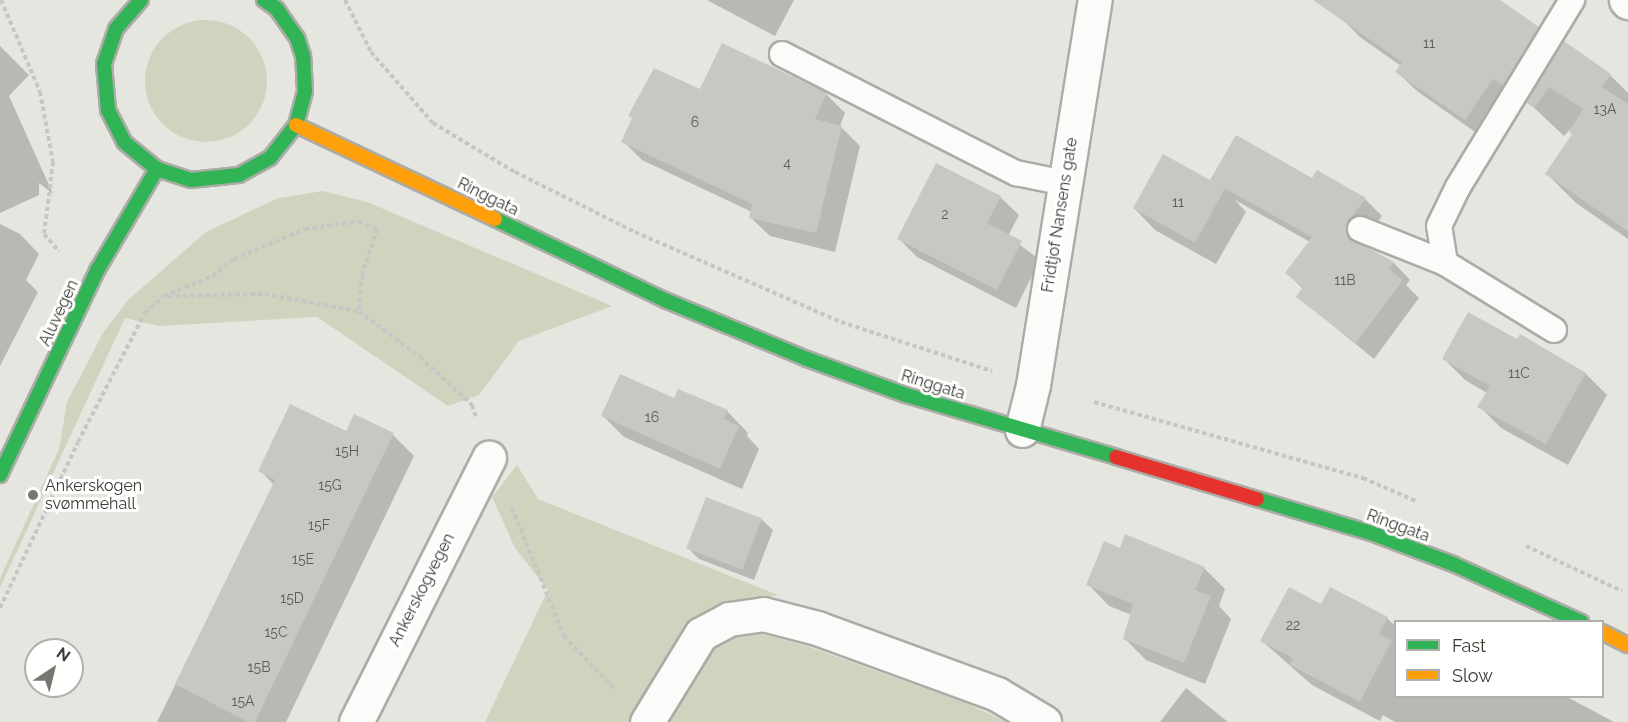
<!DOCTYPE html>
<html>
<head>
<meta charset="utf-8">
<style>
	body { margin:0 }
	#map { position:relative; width:1628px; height:722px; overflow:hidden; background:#e6e6e1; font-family:Raleway,sans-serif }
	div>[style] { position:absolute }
	.green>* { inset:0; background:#d2d3be }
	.round { border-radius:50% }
	.shadow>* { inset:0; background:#0003 }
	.building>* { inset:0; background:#c7c7c3; transform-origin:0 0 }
	.path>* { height:4px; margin-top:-2px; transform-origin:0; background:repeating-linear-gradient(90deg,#c6c6c4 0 4.5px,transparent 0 7.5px) }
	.roads { filter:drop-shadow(2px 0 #ababa7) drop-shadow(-2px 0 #ababa7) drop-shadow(0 2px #ababa7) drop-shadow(0 -2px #ababa7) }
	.lane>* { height:24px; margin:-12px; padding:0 12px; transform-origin:12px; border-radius:12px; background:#fbfbfa }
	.street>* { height:33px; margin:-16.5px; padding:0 16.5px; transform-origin:16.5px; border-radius:16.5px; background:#fbfbfa }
	.fast>* { height:14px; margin:-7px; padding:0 7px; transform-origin:7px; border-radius:7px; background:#30b455 }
	.slow>* { height:14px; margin:-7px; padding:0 7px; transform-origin:7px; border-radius:7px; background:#ff9f0a }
	.jam>* { height:14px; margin:-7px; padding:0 7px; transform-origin:7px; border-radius:7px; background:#e5322d }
	.dots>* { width:16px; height:16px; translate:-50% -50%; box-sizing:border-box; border:3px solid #fffffe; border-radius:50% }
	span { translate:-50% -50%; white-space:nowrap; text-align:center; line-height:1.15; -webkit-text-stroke:6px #fffffe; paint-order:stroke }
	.number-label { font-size:14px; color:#5c5c59 }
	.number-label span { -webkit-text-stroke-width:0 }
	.street-label { font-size:16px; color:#393936 }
	.poi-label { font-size:16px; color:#393936 }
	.left { translate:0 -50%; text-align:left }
	.legend { position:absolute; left:1394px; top:620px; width:210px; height:78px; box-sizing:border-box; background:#fffffe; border:2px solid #b0b0ae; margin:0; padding:8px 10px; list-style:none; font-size:18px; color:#393936 }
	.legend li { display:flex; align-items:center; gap:12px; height:30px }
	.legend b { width:30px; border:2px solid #b0b0ae }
	.north { position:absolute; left:24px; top:638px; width:60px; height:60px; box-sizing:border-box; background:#fffffe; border:2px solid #b0b0ae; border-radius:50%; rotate:35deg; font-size:16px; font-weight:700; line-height:24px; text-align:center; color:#393936 }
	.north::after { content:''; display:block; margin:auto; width:21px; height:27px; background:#767672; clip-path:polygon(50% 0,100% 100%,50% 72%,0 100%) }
</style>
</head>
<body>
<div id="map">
	<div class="green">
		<i class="round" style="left:145px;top:20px;width:122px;height:122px"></i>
		<i style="clip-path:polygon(323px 191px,367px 202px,612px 306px,519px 341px,479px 395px,448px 406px,317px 317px,159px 326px,125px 318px,0 588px,0 578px,59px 449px,67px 402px,103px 333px,128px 300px,206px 232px,278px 198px)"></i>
		<i style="clip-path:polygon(517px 465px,538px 499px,778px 595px,707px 612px,667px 654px,629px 722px,485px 722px,548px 590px,515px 548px,492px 497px)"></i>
		<i style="clip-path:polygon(749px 631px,804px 645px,968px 704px,1006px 722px,661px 722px,706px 648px,726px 635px)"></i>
	</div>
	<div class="shadow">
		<i style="clip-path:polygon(707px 0,794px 0,775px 36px)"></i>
		<i style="clip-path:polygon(1353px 0,1497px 0,1538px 28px,1557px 48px,1523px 104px,1514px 98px,1485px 139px,1417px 91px,1397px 72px,1401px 66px,1360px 37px,1341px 18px)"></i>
		<i style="clip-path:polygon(1564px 43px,1610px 75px,1628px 93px,1628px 239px,1576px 203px,1547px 174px,1574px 134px,1577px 122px,1564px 136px,1528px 102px)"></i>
		<i style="clip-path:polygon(0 46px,29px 75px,9px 96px,53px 194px,39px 183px,39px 195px,0 213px)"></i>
		<i style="clip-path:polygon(701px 91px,826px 94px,845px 113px,840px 126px,860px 146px,835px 252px,770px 236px,750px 217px,752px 212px,642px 160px,623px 141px)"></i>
		<i style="clip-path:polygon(1212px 179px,1313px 180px,1365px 199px,1382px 216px,1363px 241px,1364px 247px,1394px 263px,1410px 280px,1406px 285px,1419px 298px,1374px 359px,1298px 297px,1303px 289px,1287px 273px,1310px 242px,1235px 200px,1246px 212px,1216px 264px,1155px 230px,1134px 208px,1219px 186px)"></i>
		<i style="clip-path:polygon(1000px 197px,1019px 215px,1008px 236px,1040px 260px,1016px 308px,917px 257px,898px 238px)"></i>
		<i style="clip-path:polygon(0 224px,20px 234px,39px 254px,26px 280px,38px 292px,0 366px)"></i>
		<i style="clip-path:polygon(1520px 336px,1586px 374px,1607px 395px,1568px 465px,1501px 428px,1479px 406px,1487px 393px,1465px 380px,1444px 359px,1517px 341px)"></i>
		<i style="clip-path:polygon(675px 400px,727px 411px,748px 433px,747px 436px,759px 449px,742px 489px,624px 437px,603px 416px)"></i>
		<i style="clip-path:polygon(347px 433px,393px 435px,414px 456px,286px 722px,157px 722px,274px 485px,260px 470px)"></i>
		<i style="clip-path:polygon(761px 519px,773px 530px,754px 580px,699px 559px,688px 548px)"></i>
		<i style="clip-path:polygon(1120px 550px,1204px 568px,1225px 589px,1219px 606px,1231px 619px,1205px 684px,1146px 660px,1124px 638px,1132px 615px,1109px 606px,1088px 584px)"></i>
		<i style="clip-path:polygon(1322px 606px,1387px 618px,1396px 627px,1396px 696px,1565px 696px,1614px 722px,1395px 722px,1383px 715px,1380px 721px,1312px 685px,1262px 641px)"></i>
		<i style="clip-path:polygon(1186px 688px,1228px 722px,1160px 722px)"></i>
	</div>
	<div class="building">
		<i style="clip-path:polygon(1313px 0,1500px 0,1539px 27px,1503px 86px,1493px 79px,1465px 120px,1395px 72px,1402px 62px)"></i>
		<i style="clip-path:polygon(1564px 41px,1611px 74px,1602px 87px,1628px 104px,1628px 231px,1545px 174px,1572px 134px,1569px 132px,1583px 109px,1549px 87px,1534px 108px,1526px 102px)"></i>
		<i style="clip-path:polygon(722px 43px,827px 93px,815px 119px,842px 126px,816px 233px,749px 218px,752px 204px,621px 142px,632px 118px,628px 116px,654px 68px,700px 89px)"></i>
		<i style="clip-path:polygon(1236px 135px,1312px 178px,1317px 170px,1366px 198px,1347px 223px,1348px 237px,1394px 262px,1389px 269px,1403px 280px,1356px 343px,1296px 297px,1303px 287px,1285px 273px,1312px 237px,1210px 180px)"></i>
		<i style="left:1163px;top:154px;width:71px;height:62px;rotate:29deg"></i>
		<i style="clip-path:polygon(936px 163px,1001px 196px,987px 223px,1022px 241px,997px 290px,897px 239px)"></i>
		<i style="clip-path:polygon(1468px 312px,1517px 339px,1520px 334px,1586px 373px,1546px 444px,1477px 407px,1490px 386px,1442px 359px)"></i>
		<i style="clip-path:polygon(620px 374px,674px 398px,678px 389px,728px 410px,724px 419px,739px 426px,720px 469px,601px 416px)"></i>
		<i style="clip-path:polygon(290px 404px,346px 431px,354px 414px,394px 433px,255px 722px,248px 722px,175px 684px,275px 480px,258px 471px)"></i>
		<i style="left:706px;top:497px;width:60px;height:55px;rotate:21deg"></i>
		<i style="clip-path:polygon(1125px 534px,1205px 567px,1195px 590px,1211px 596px,1184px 663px,1123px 639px,1133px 604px,1086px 585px,1104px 541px,1120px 548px)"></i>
		<i style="clip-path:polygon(1289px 587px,1321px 604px,1330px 587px,1388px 617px,1379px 634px,1392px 640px,1360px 702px,1290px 665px,1293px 658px,1260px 641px)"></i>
	</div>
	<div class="path">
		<i style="left:1px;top:0;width:100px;rotate:67deg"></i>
		<i style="left:40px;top:92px;width:71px;rotate:79.5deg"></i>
		<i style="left:53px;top:162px;width:73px;rotate:97.1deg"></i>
		<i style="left:44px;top:234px;width:23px;rotate:49deg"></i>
		<i style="left:345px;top:0;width:58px;rotate:63.4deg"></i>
		<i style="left:371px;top:52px;width:94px;rotate:48.9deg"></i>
		<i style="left:433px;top:123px;width:96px;rotate:30.9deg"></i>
		<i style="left:515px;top:172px;width:134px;rotate:26.6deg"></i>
		<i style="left:635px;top:232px;width:225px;rotate:23.6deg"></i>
		<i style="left:841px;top:322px;width:159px;rotate:18deg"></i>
		<i style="left:168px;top:296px;width:97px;rotate:-1.2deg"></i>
		<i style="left:265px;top:294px;width:96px;rotate:10.3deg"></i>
		<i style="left:1094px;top:402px;width:280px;rotate:15.8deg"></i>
		<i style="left:1363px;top:478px;width:58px;rotate:23.5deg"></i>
		<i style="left:512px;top:508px;width:138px;rotate:67.9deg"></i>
		<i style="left:564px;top:636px;width:76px;rotate:46.6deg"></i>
		<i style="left:1526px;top:546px;width:106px;rotate:25.1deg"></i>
		<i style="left:0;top:608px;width:183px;rotate:-64.8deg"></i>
		<i style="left:78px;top:442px;width:145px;rotate:-62.6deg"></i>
		<i style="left:145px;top:313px;width:25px;rotate:-42deg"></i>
		<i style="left:164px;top:296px;width:53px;rotate:-22.2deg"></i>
		<i style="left:213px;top:276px;width:27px;rotate:-39deg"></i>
		<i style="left:234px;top:259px;width:77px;rotate:-22.9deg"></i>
		<i style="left:305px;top:229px;width:55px;rotate:-8.4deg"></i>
		<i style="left:359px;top:221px;width:20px;rotate:24deg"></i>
		<i style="left:377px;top:229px;width:48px;rotate:108.1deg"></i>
		<i style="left:362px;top:275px;width:36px;rotate:95deg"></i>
		<i style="left:359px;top:311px;width:76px;rotate:37deg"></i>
		<i style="left:420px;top:357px;width:71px;rotate:42.7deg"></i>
		<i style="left:472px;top:405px;width:13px;rotate:72deg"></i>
	</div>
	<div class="roads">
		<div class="lane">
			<i style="left:782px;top:54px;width:263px;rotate:27deg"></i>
			<i style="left:1016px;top:173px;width:50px;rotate:11.5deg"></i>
			<i style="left:1360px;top:229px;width:92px;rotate:21.8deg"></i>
			<i style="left:1445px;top:263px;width:128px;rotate:31.6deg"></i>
			<i style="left:1445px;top:263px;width:37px;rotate:-99deg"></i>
			<i style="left:1439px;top:226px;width:43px;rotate:-64deg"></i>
			<i style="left:1458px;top:187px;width:219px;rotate:-58.6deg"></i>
		</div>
		<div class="street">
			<i style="left:1626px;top:0;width:3px;rotate:45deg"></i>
			<i style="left:1022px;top:430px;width:46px;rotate:-76.3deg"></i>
			<i style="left:1033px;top:385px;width:390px;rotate:-80.9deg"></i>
			<i style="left:356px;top:722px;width:296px;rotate:-63.3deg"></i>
			<i style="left:647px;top:722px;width:103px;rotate:-58.5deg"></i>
			<i style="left:701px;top:634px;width:32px;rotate:-28deg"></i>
			<i style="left:729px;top:619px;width:34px;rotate:-8deg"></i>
			<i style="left:763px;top:614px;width:56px;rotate:14.5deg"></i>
			<i style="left:817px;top:628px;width:192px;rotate:20.1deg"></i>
			<i style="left:997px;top:694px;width:55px;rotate:30.8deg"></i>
		</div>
		<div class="fast">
			<i style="left:141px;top:0;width:38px;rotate:131deg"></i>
			<i style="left:116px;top:29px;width:37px;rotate:109deg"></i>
			<i style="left:104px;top:64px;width:46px;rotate:85deg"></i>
			<i style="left:108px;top:110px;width:36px;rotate:63deg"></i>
			<i style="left:124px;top:142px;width:43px;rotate:39.3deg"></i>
			<i style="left:157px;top:169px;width:36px;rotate:18deg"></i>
			<i style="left:191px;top:180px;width:48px;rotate:-5.9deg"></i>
			<i style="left:239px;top:175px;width:35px;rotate:-29deg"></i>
			<i style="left:270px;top:158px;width:42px;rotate:-51.8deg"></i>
			<i style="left:296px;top:125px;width:35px;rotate:-75deg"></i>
			<i style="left:305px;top:91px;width:35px;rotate:-93deg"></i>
			<i style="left:303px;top:56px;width:19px;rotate:-108deg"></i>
			<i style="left:297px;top:38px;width:35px;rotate:-125deg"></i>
			<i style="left:277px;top:9px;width:16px;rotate:-145deg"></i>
			<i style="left:495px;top:219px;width:191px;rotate:25.5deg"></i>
			<i style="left:667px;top:301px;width:152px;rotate:22.5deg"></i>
			<i style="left:807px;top:359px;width:105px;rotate:20deg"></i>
			<i style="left:906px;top:395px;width:219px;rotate:16.4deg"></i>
			<i style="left:0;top:475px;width:228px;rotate:-64.6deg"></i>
			<i style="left:98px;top:269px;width:116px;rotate:-59.5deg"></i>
			<i style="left:1257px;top:499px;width:119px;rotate:16.6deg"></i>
			<i style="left:1371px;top:533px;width:88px;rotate:20.7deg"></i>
			<i style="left:1453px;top:564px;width:141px;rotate:24.4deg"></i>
		</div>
		<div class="slow">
			<i style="left:296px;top:125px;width:220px;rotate:25.3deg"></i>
			<i style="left:1602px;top:632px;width:29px;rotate:27deg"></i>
		</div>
		<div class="jam">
			<i style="left:1116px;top:457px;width:147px;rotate:16.6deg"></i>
		</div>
	</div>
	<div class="dots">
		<i style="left:33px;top:495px;background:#767672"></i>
	</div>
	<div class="number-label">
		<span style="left:1429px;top:43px">11</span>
		<span style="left:1605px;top:109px">13A</span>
		<span style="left:695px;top:122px">6</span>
		<span style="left:787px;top:163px">4</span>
		<span style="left:1178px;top:202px">11</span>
		<span style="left:945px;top:214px">2</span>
		<span style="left:1345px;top:280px">11B</span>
		<span style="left:1519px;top:373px">11C</span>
		<span style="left:652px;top:417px">16</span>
		<span style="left:347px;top:451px">15H</span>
		<span style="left:330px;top:485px">15G</span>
		<span style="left:319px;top:525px">15F</span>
		<span style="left:303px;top:559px">15E</span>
		<span style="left:292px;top:598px">15D</span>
		<span style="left:1293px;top:625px">22</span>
		<span style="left:276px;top:632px">15C</span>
		<span style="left:259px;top:667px">15B</span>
		<span style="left:243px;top:701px">15A</span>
	</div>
	<div class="street-label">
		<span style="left:488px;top:197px;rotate:26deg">Ringgata</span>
		<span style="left:1060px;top:215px;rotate:-81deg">Fridtjof Nansens gate</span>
		<span style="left:59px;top:313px;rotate:-65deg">Aluvegen</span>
		<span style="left:933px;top:385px;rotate:17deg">Ringgata</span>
		<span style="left:1398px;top:526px;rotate:20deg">Ringgata</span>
		<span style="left:422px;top:590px;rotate:-63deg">Ankerskogvegen</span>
	</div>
	<div class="poi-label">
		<span class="left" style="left:45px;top:495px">Ankerskogen<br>svømmehall</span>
	</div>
	<ul class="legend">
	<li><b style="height:8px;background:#30b455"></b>Fast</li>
	<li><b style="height:8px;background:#ff9f0a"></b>Slow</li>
	</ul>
	<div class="north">N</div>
</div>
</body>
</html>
